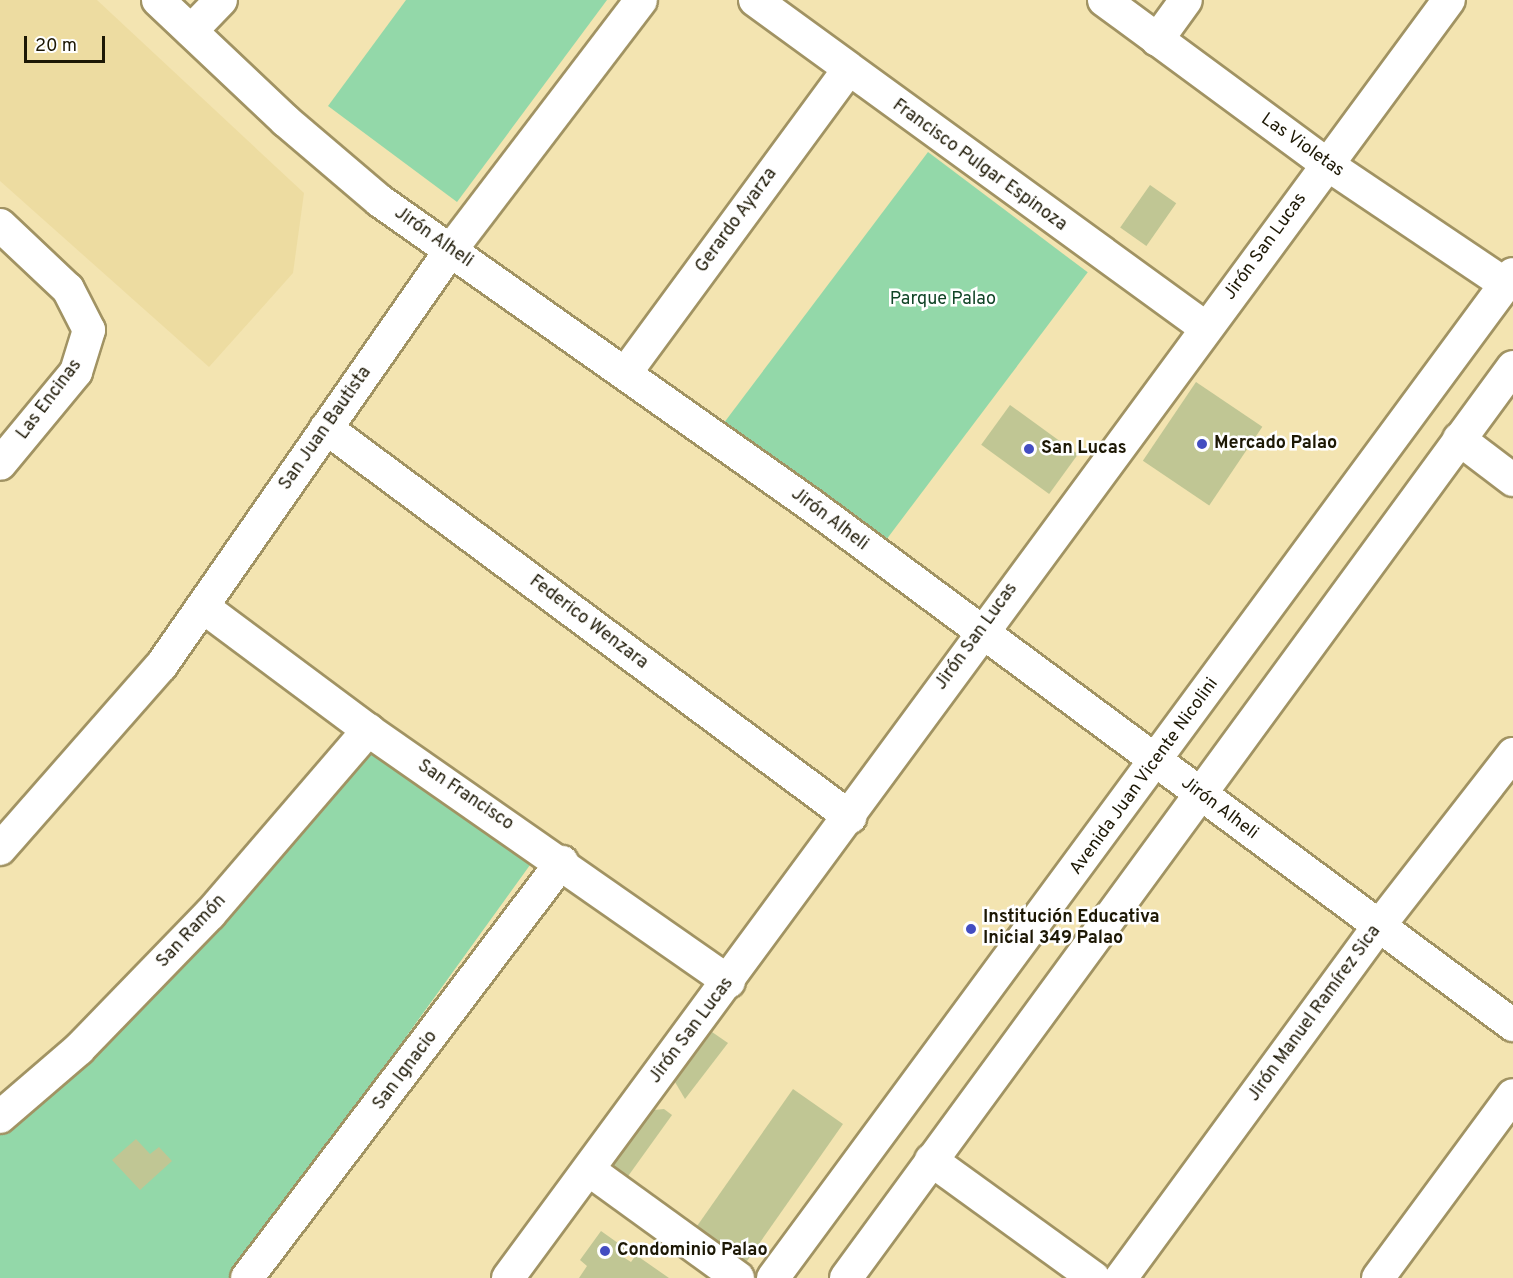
<!DOCTYPE html>
<html>
<head>
<meta charset="utf-8">
<style>
	body { margin:0 }
	#map { position:relative; width:1513px; height:1278px; overflow:hidden; background:#f3e4b1; font-family:Overpass,sans-serif }
	div>[style] { position:absolute }
	.built>* { inset:0; background:#eddca1 }
	.green>* { inset:0; background:#93d8a9; transform-origin:0 0 }
	.building>* { inset:0; background:#c0c694; transform-origin:0 0 }
	.roads { filter:drop-shadow(2px 0 #a19363) drop-shadow(-2px 0 #a19363) drop-shadow(0 2px #a19363) drop-shadow(0 -2px #a19363) }
	.minor>* { height:32px; margin:-16px; padding:0 16px; transform-origin:16px; border-radius:16px; background:#fff }
	.dots>* { width:16px; height:16px; translate:-50% -50%; box-sizing:border-box; border:3px solid #fff; border-radius:50% }
	span { translate:-50% -50%; white-space:nowrap; text-align:center; line-height:1.15; -webkit-text-stroke:5px #fff; paint-order:stroke }
	.street-label { font-size:18px; color:#1d1805 }
	.park-label { font-size:18px; color:#114527 }
	.poi-label { font-size:18px; color:#1d1805; font-weight:700 }
	.left { translate:0 -50%; text-align:left }
	.scale { position:absolute; left:24px; top:36px; width:81px; height:27px; box-sizing:border-box; border:3px solid #1d1805; border-top:0; padding-left:8px; font-size:18px; line-height:21px; white-space:nowrap; color:#1d1805; -webkit-text-stroke:4px #fff; paint-order:stroke }
</style>
</head>
<body>
<div id="map">
	<div class="built">
		<i style="clip-path:polygon(0 0,97px 0,304px 193px,293px 273px,209px 367px,0 181px)"></i>
	</div>
	<div class="green">
		<i style="clip-path:polygon(406px 0,607px 0,457px 202px,328px 106px)"></i>
		<i style="left:928px;top:152px;width:200px;height:348px;rotate:37deg"></i>
		<i style="clip-path:polygon(371px 746px,528px 857px,530px 865px,232px 1278px,0 1278px,0 1134px,85px 1060px)"></i>
	</div>
	<div class="building">
		<i style="left:1150px;top:185px;width:32px;height:52px;rotate:35deg"></i>
		<i style="left:1196px;top:382px;width:80px;height:95px;rotate:34deg"></i>
		<i style="left:1010px;top:405px;width:84px;height:49px;rotate:36deg"></i>
		<i style="clip-path:polygon(712px 1032px,728px 1043px,685px 1099px,675px 1082px)"></i>
		<i style="left:793px;top:1089px;width:61px;height:169px;rotate:35deg"></i>
		<i style="clip-path:polygon(664px 1109px,672px 1115px,626px 1179px,611px 1168px,654px 1110px)"></i>
		<i style="clip-path:polygon(136px 1139px,150px 1154px,159px 1147px,172px 1161px,140px 1190px,112px 1160px)"></i>
		<i style="clip-path:polygon(601px 1231px,625px 1248px,620px 1255px,631px 1262px,636px 1255px,669px 1278px,579px 1278px,587px 1266px,580px 1260px)"></i>
	</div>
	<div class="roads">
		<div class="minor">
			<i style="left:158px;top:0;width:176px;rotate:43.4deg"></i>
			<i style="left:286px;top:121px;width:123px;rotate:40.4deg"></i>
			<i style="left:380px;top:201px;width:527px;rotate:35.2deg"></i>
			<i style="left:811px;top:505px;width:874px;rotate:36.53deg"></i>
			<i style="left:755px;top:0;width:558px;rotate:36.03deg"></i>
			<i style="left:1104px;top:0;width:278px;rotate:36.4deg"></i>
			<i style="left:1328px;top:165px;width:213px;rotate:33.9deg"></i>
			<i style="left:191px;top:31px;width:43px;rotate:-45.9deg"></i>
			<i style="left:1157px;top:40px;width:49px;rotate:-54.1deg"></i>
			<i style="left:0;top:225px;width:93px;rotate:43.3deg"></i>
			<i style="left:68px;top:289px;width:46px;rotate:62.9deg"></i>
			<i style="left:89px;top:330px;width:44px;rotate:107.2deg"></i>
			<i style="left:76px;top:372px;width:119px;rotate:129.6deg"></i>
			<i style="left:627px;top:371px;width:372px;rotate:-53.7deg"></i>
			<i style="left:326px;top:428px;width:653px;rotate:36.59deg"></i>
			<i style="left:1459px;top:439px;width:68px;rotate:37.2deg"></i>
			<i style="left:203px;top:607px;width:206px;rotate:36.7deg"></i>
			<i style="left:368px;top:730px;width:440px;rotate:34.9deg"></i>
			<i style="left:0;top:849px;width:244px;rotate:-48.7deg"></i>
			<i style="left:161px;top:666px;width:506px;rotate:-55.15deg"></i>
			<i style="left:450px;top:251px;width:315px;rotate:-52.7deg"></i>
			<i style="left:0;top:1117px;width:104px;rotate:-40.7deg"></i>
			<i style="left:79px;top:1049px;width:188px;rotate:-45.9deg"></i>
			<i style="left:210px;top:914px;width:243px;rotate:-49.3deg"></i>
			<i style="left:931px;top:1160px;width:201px;rotate:35.9deg"></i>
			<i style="left:589px;top:1170px;width:184px;rotate:35.9deg"></i>
			<i style="left:247px;top:1278px;width:522px;rotate:-52.87deg"></i>
			<i style="left:508px;top:1278px;width:1587px;rotate:-53.64deg"></i>
			<i style="left:773px;top:1278px;width:1247px;rotate:-53.61deg"></i>
			<i style="left:846px;top:1278px;width:1129px;rotate:-53.79deg"></i>
			<i style="left:1121px;top:1278px;width:436px;rotate:-53.8deg"></i>
			<i style="left:1379px;top:926px;width:218px;rotate:-52.1deg"></i>
			<i style="left:1378px;top:1278px;width:227px;rotate:-53.6deg"></i>
		</div>
	</div>
	<div class="dots">
		<i style="left:1202px;top:444px;background:#434dc1"></i>
		<i style="left:1029px;top:449px;background:#434dc1"></i>
		<i style="left:971px;top:929px;background:#434dc1"></i>
		<i style="left:605px;top:1251px;background:#434dc1"></i>
	</div>
	<div class="street-label">
		<span style="left:1302px;top:146px;rotate:35deg">Las Violetas</span>
		<span style="left:979px;top:166px;rotate:36deg">Francisco Pulgar Espinoza</span>
		<span style="left:737px;top:221px;rotate:-54deg">Gerardo Ayarza</span>
		<span style="left:433px;top:238px;rotate:35deg">Jirón Alheli</span>
		<span style="left:1266px;top:247px;rotate:-54deg">Jirón San Lucas</span>
		<span style="left:50px;top:400px;rotate:-53deg">Las Encinas</span>
		<span style="left:326px;top:429px;rotate:-55deg">San Juan Bautista</span>
		<span style="left:829px;top:520px;rotate:37deg">Jirón Alheli</span>
		<span style="left:588px;top:623px;rotate:37deg">Federico Wenzara</span>
		<span style="left:977px;top:637px;rotate:-54deg">Jirón San Lucas</span>
		<span style="left:1145px;top:777px;rotate:-54deg">Avenida Juan Vicente Nicolini</span>
		<span style="left:465px;top:796px;rotate:34deg">San Francisco</span>
		<span style="left:1219px;top:809px;rotate:37deg">Jirón Alheli</span>
		<span style="left:192px;top:932px;rotate:-47deg">San Ramón</span>
		<span style="left:1315px;top:1014px;rotate:-54deg">Jirón Manuel Ramírez Sica</span>
		<span style="left:692px;top:1031px;rotate:-53deg">Jirón San Lucas</span>
		<span style="left:406px;top:1071px;rotate:-53deg">San Ignacio</span>
	</div>
	<div class="park-label">
		<span style="left:943px;top:300px">Parque Palao</span>
	</div>
	<div class="poi-label">
		<span class="left" style="left:1214px;top:444px">Mercado Palao</span>
		<span class="left" style="left:1041px;top:449px">San Lucas</span>
		<span class="left" style="left:983px;top:929px">Institución Educativa<br>Inicial 349 Palao</span>
		<span class="left" style="left:617px;top:1251px">Condominio Palao</span>
	</div>
	<div class="scale">20 m</div>
</div>
</body>
</html>
